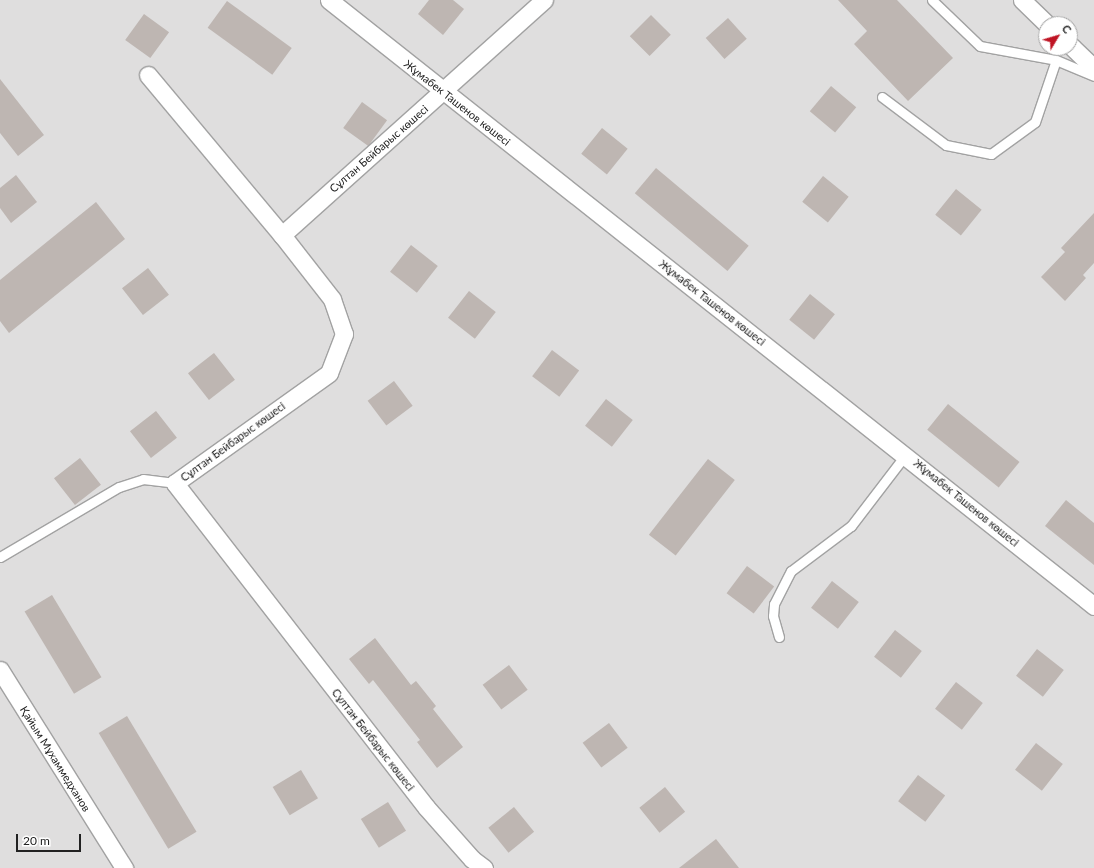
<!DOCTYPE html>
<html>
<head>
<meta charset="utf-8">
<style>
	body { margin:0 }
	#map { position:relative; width:1094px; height:868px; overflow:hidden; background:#f1ede9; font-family:Lato,sans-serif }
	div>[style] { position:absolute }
	.residential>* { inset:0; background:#dfdede }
	.building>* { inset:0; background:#beb6b2; transform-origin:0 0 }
	.roads { filter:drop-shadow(1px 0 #a2a2a2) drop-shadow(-1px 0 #a2a2a2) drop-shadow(0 1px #a2a2a2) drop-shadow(0 -1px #a2a2a2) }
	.service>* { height:9px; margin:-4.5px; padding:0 4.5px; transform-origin:4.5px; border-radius:4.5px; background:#fff }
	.minor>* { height:17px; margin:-8.5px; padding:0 8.5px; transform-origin:8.5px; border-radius:8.5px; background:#fff }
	span { translate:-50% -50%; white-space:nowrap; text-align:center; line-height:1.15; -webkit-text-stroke:3px #fff; paint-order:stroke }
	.street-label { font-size:11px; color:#212121 }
	.north { position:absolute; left:1038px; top:16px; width:40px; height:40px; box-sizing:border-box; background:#fff; border:1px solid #a6a6a6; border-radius:50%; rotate:52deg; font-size:11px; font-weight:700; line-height:16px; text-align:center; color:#212121 }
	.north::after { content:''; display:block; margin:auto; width:14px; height:18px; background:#bf1424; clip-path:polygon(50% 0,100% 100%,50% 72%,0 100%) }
	.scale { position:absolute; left:16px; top:834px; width:65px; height:18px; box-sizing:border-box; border:2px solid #212121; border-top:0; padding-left:5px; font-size:12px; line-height:14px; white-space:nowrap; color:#212121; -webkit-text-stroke:3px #fff; paint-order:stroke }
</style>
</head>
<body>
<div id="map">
	<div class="residential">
		<i style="clip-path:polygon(evenodd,0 0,1094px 0,1094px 868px,0 868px,0 0,1046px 24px,1070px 24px,1070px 48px,1046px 48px,1046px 24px)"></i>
	</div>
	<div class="building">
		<i style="clip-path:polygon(429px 0,453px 0,464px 9px,443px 35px,418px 14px)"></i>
		<i style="clip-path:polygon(838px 0,897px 0,953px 58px,908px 101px,854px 44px,867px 31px)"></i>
		<i style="left:227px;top:1px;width:80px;height:33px;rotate:36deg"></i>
		<i style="left:144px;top:14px;width:31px;height:32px;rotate:36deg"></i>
		<i style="left:651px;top:15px;width:28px;height:30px;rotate:45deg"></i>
		<i style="left:728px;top:18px;width:28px;height:30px;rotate:48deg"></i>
		<i style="clip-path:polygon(0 79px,44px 135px,18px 156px,0 133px)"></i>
		<i style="left:831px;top:86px;width:33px;height:33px;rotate:40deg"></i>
		<i style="left:362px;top:102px;width:31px;height:32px;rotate:36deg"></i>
		<i style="left:602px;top:128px;width:33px;height:33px;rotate:39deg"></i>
		<i style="left:656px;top:168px;width:121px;height:33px;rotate:40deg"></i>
		<i style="clip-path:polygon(16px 175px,37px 202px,11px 223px,0 208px,0 188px)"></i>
		<i style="left:823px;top:176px;width:33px;height:33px;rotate:39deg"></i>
		<i style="left:956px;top:189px;width:33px;height:33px;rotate:39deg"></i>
		<i style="clip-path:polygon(96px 202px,125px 239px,9px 333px,0 321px,0 280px)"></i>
		<i style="clip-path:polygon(1094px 213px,1094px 263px,1083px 275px,1086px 278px,1065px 301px,1041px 277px,1065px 252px,1061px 248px)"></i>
		<i style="left:411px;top:245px;width:34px;height:34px;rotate:38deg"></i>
		<i style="left:148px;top:268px;width:34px;height:33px;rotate:52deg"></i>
		<i style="left:469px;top:291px;width:34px;height:34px;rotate:38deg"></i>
		<i style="left:810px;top:294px;width:32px;height:33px;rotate:39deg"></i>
		<i style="left:552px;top:350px;width:34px;height:33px;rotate:37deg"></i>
		<i style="left:214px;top:353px;width:34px;height:33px;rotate:52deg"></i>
		<i style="left:394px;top:381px;width:31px;height:33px;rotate:53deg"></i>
		<i style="left:606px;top:399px;width:34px;height:34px;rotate:38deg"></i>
		<i style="left:948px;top:404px;width:92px;height:33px;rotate:39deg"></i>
		<i style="left:156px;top:411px;width:34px;height:33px;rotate:52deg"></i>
		<i style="left:80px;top:458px;width:34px;height:33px;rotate:52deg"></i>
		<i style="left:708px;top:459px;width:34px;height:96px;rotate:38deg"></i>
		<i style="clip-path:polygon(1066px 500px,1094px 523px,1094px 565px,1045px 526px)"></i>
		<i style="left:747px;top:566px;width:34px;height:34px;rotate:37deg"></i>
		<i style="left:832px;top:581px;width:34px;height:34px;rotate:38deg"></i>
		<i style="left:52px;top:595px;width:96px;height:32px;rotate:59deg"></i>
		<i style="left:895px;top:630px;width:34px;height:34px;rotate:38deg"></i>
		<i style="clip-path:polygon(375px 638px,411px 685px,416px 681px,436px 706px,433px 709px,463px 747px,437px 768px,417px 742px,420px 740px,373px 680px,369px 684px,349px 659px)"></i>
		<i style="left:1037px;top:649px;width:34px;height:34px;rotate:38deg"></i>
		<i style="left:509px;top:665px;width:31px;height:33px;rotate:53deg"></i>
		<i style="left:956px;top:682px;width:34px;height:34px;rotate:38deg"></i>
		<i style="left:127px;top:716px;width:135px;height:33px;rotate:59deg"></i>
		<i style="left:609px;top:723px;width:31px;height:33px;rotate:53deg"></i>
		<i style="left:1036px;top:743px;width:34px;height:34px;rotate:38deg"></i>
		<i style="left:301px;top:770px;width:33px;height:33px;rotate:59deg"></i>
		<i style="left:918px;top:775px;width:34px;height:33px;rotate:37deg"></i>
		<i style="left:665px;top:787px;width:32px;height:33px;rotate:51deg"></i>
		<i style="left:388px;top:802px;width:34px;height:32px;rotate:58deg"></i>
		<i style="left:514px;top:807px;width:32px;height:33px;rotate:51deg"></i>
		<i style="clip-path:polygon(716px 839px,739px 868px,679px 868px)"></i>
	</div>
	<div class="roads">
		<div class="service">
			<i style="left:932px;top:0;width:66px;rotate:43.8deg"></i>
			<i style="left:980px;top:46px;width:77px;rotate:10.4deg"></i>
			<i style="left:1056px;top:60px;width:41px;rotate:22.8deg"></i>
			<i style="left:882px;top:97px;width:80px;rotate:36.9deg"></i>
			<i style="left:946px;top:145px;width:46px;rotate:11.3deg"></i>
			<i style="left:991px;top:154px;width:54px;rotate:-36deg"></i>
			<i style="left:1035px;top:122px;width:65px;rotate:-71.3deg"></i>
			<i style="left:0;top:557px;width:138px;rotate:-30.5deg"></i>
			<i style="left:119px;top:487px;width:25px;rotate:-18deg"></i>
			<i style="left:143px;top:479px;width:32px;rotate:7deg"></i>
			<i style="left:779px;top:637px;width:22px;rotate:-106deg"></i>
			<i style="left:773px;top:616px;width:12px;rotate:-85deg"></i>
			<i style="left:774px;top:604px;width:37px;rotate:-63deg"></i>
			<i style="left:791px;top:571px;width:75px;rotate:-36.9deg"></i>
			<i style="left:851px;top:526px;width:91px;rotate:-52.6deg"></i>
		</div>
		<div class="minor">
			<i style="left:329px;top:0;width:976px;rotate:38.38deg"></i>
			<i style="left:1022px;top:0;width:35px;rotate:44deg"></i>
			<i style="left:1070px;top:45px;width:33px;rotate:44deg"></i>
			<i style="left:148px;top:75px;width:209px;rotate:50.1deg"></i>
			<i style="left:0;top:670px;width:234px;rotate:57.9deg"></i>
			<i style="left:484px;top:868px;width:15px;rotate:-143deg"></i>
			<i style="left:472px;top:859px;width:69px;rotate:-131.5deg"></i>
			<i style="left:426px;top:807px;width:410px;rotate:-127.8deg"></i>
			<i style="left:175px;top:483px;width:189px;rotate:-35.5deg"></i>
			<i style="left:329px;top:373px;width:42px;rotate:-69deg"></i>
			<i style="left:344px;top:334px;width:37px;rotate:-109deg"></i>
			<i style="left:332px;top:299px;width:81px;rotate:-128deg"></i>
			<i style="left:282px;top:235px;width:352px;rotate:-41.9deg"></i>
		</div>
	</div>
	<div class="street-label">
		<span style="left:457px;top:103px;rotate:38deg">Жұмабек Ташенов көшесі</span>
		<span style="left:379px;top:149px;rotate:-41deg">Сұлтан Бейбарыс көшесі</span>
		<span style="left:712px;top:303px;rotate:38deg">Жұмабек Ташенов көшесі</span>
		<span style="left:233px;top:442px;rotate:-36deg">Сұлтан Бейбарыс көшесі</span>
		<span style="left:966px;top:503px;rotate:39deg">Жұмабек Ташенов көшесі</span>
		<span style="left:373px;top:740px;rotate:52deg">Сұлтан Бейбарыс көшесі</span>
		<span style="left:55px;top:759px;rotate:58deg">Қайым Мұхаммедханов</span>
	</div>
	<div class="north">С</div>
	<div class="scale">20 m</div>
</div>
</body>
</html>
